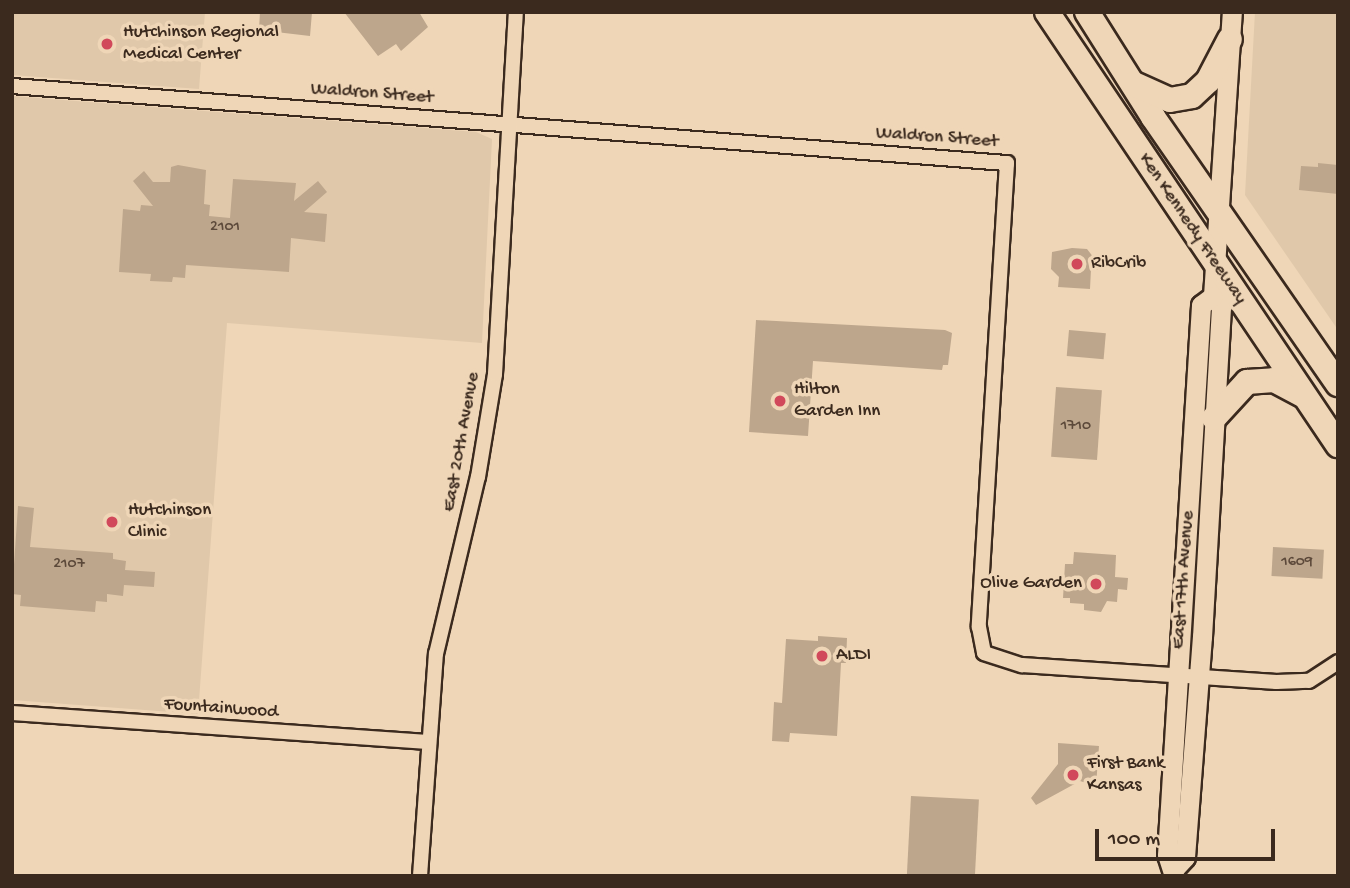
<!DOCTYPE html>
<html>
<head>
<meta charset="utf-8">
<style>
	body { margin:0 }
	#map { position:relative; width:1350px; height:888px; overflow:hidden; background:#efd6b7; font-family:"Gochi Hand",sans-serif }
	div>[style] { position:absolute }
	.built>* { inset:0; background:#e0c8aa }
	.building>* { inset:0; background:#bda68c; transform-origin:0 0 }
	.roads { filter:drop-shadow(2px 0 #3b2a1e) drop-shadow(-2px 0 #3b2a1e) drop-shadow(0 2px #3b2a1e) drop-shadow(0 -2px #3b2a1e) }
	.street>* { height:14px; margin:-7px; padding:0 7px; transform-origin:7px; border-radius:7px; background:#efd6b7 }
	.secondary>* { height:19px; margin:-9.5px; padding:0 9.5px; transform-origin:9.5px; border-radius:9.5px; background:#efd6b7 }
	.highway>* { height:24px; margin:-12px; padding:0 12px; transform-origin:12px; border-radius:12px; background:#efd6b7 }
	.dots>* { width:19px; height:19px; translate:-50% -50%; box-sizing:border-box; border:4px solid #efd6b7; border-radius:50% }
	span { translate:-50% -50%; white-space:nowrap; text-align:center; line-height:1.15; -webkit-text-stroke:7px #efd6b7; paint-order:stroke }
	.number-label { font-size:16px; color:#5c493a }
	.number-label span { -webkit-text-stroke-width:0 }
	.poi-label { font-size:19px; color:#3b2a1e }
	.left { translate:0 -50%; text-align:left }
	.right { translate:-100% -50%; text-align:right }
	.street-label { font-size:19px; color:#3b2a1e }
	.frame { position:absolute; inset:0; border:14px solid #3b2a1e; pointer-events:none }
	.scale { position:absolute; left:1095px; top:829px; width:180px; height:32px; box-sizing:border-box; border:4px solid #3b2a1e; border-top:0; padding-left:9px; font-size:21px; line-height:24px; white-space:nowrap; color:#3b2a1e; -webkit-text-stroke:5px #efd6b7; paint-order:stroke }
</style>
</head>
<body>
<div id="map">
	<div class="built">
		<i style="clip-path:polygon(12px 12px,205px 12px,199px 89px,12px 75px)"></i>
		<i style="clip-path:polygon(1255px 12px,1338px 12px,1338px 330px,1245px 195px)"></i>
		<i style="clip-path:polygon(12px 96px,476px 132px,492px 139px,482px 343px,227px 323px,198px 714px,12px 700px)"></i>
	</div>
	<div class="building">
		<i style="clip-path:polygon(260px 12px,312px 12px,310px 36px,259px 30px)"></i>
		<i style="clip-path:polygon(344px 12px,419px 12px,428px 27px,401px 51px,396px 44px,378px 56px)"></i>
		<i style="clip-path:polygon(1318px 163px,1338px 165px,1338px 194px,1299px 190px,1301px 166px,1318px 167px)"></i>
		<i style="clip-path:polygon(178px 165px,206px 170px,204px 204px,210px 205px,209px 216px,230px 218px,233px 179px,296px 183px,294px 201px,318px 181px,327px 192px,304px 212px,327px 214px,325px 242px,291px 238px,289px 272px,186px 265px,185px 278px,173px 277px,172px 282px,150px 281px,151px 274px,119px 272px,123px 209px,140px 211px,141px 205px,153px 206px,133px 181px,144px 171px,153px 182px,170px 182px,171px 167px)"></i>
		<i style="clip-path:polygon(1072px 248px,1087px 249px,1094px 258px,1104px 259px,1103px 270px,1091px 269px,1090px 289px,1058px 287px,1059px 277px,1051px 269px,1052px 252px)"></i>
		<i style="clip-path:polygon(756px 320px,945px 330px,952px 333px,948px 365px,943px 365px,942px 370px,813px 361px,808px 436px,749px 432px)"></i>
		<i style="left:1069px;top:330px;width:37px;height:26px;rotate:5deg"></i>
		<i style="left:1056px;top:387px;width:46px;height:70px;rotate:4deg"></i>
		<i style="clip-path:polygon(18px 506px,34px 508px,30px 547px,113px 553px,113px 559px,126px 561px,125px 570px,155px 572px,154px 587px,124px 585px,123px 596px,107px 594px,107px 602px,96px 601px,95px 612px,20px 606px,21px 595px,12px 594px)"></i>
		<i style="left:1273px;top:547px;width:51px;height:29px;rotate:3deg"></i>
		<i style="clip-path:polygon(1074px 552px,1116px 555px,1115px 577px,1128px 578px,1127px 590px,1118px 589px,1117px 602px,1107px 601px,1101px 612px,1084px 610px,1084px 604px,1070px 603px,1070px 598px,1063px 598px,1065px 564px,1073px 564px)"></i>
		<i style="clip-path:polygon(818px 636px,847px 638px,846px 663px,841px 663px,837px 736px,790px 733px,789px 742px,772px 741px,774px 702px,782px 703px,786px 639px,818px 641px)"></i>
		<i style="clip-path:polygon(1058px 743px,1099px 746px,1096px 786px,1080px 781px,1036px 805px,1031px 798px,1058px 764px)"></i>
		<i style="left:911px;top:796px;width:68px;height:80px;rotate:3deg"></i>
	</div>
	<div class="roads">
		<div class="street">
			<i style="left:12px;top:86px;width:998px;rotate:4.43deg"></i>
			<i style="left:1007px;top:163px;width:465px;rotate:93.5deg"></i>
			<i style="left:979px;top:627px;width:26px;rotate:79deg"></i>
			<i style="left:984px;top:653px;width:40px;rotate:18deg"></i>
			<i style="left:1022px;top:665px;width:255px;rotate:3.8deg"></i>
			<i style="left:1276px;top:682px;width:33px;rotate:-2deg"></i>
			<i style="left:1309px;top:681px;width:35px;rotate:-33deg"></i>
			<i style="left:12px;top:713px;width:417px;rotate:4deg"></i>
			<i style="left:420px;top:876px;width:223px;rotate:-85.9deg"></i>
			<i style="left:436px;top:654px;width:182px;rotate:-76.7deg"></i>
			<i style="left:478px;top:477px;width:104px;rotate:-80.6deg"></i>
			<i style="left:495px;top:374px;width:363px;rotate:-86.7deg"></i>
		</div>
		<div class="secondary">
			<i style="left:1174px;top:869px;width:16px;rotate:-47deg"></i>
			<i style="left:1185px;top:857px;width:221px;rotate:-85.6deg"></i>
			<i style="left:1202px;top:637px;width:331px;rotate:-86.7deg"></i>
			<i style="left:1221px;top:307px;width:14px;rotate:-126deg"></i>
			<i style="left:1213px;top:296px;width:285px;rotate:-86.2deg"></i>
			<i style="left:1174px;top:876px;width:22px;rotate:-108deg"></i>
			<i style="left:1167px;top:855px;width:551px;rotate:-86.46deg"></i>
			<i style="left:1201px;top:305px;width:15px;rotate:-37deg"></i>
		</div>
		<div class="highway">
			<i style="left:1047px;top:12px;width:522px;rotate:56.1deg"></i>
			<i style="left:1087px;top:12px;width:124px;rotate:57.8deg"></i>
			<i style="left:1153px;top:117px;width:325px;rotate:55.3deg"></i>
			<i style="left:1134px;top:84px;width:39px;rotate:24deg"></i>
			<i style="left:1170px;top:100px;width:22px;rotate:-10deg"></i>
			<i style="left:1192px;top:96px;width:22px;rotate:-43deg"></i>
			<i style="left:1208px;top:81px;width:47px;rotate:-62.4deg"></i>
			<i style="left:1214px;top:418px;width:49px;rotate:-47.5deg"></i>
			<i style="left:1247px;top:382px;width:27px;rotate:-4deg"></i>
			<i style="left:1274px;top:380px;width:32px;rotate:28deg"></i>
		</div>
	</div>
	<div class="dots">
		<i style="left:107px;top:44px;background:#d1495b"></i>
		<i style="left:1077px;top:264px;background:#d1495b"></i>
		<i style="left:780px;top:401px;background:#d1495b"></i>
		<i style="left:112px;top:522px;background:#d1495b"></i>
		<i style="left:1096px;top:584px;background:#d1495b"></i>
		<i style="left:822px;top:656px;background:#d1495b"></i>
		<i style="left:1073px;top:775px;background:#d1495b"></i>
	</div>
	<div class="number-label">
		<span style="left:225px;top:228px">2101</span>
		<span style="left:1076px;top:427px">1710</span>
		<span style="left:1297px;top:563px">1609</span>
		<span style="left:69px;top:565px">2107</span>
	</div>
	<div class="poi-label">
		<span class="left" style="left:123px;top:44px">Hutchinson Regional<br>Medical Center</span>
		<span class="left" style="left:1091px;top:264px">RibCrib</span>
		<span class="left" style="left:794px;top:401px">Hilton<br>Garden Inn</span>
		<span class="left" style="left:128px;top:522px">Hutchinson<br>Clinic</span>
		<span class="right" style="left:1082px;top:584px">Olive Garden</span>
		<span class="left" style="left:836px;top:656px">ALDI</span>
		<span class="left" style="left:1087px;top:775px">First Bank<br>Kansas</span>
	</div>
	<div class="street-label">
		<span style="left:372px;top:94px;rotate:4deg">Waldron Street</span>
		<span style="left:937px;top:138px;rotate:4deg">Waldron Street</span>
		<span style="left:1192px;top:229px;rotate:56deg">Ken Kennedy Freeway</span>
		<span style="left:462px;top:442px;rotate:-80deg">East 20th Avenue</span>
		<span style="left:1184px;top:580px;rotate:-86deg">East 17th Avenue</span>
		<span style="left:221px;top:709px;rotate:4deg">Fountainwood</span>
	</div>
	<div class="frame"></div>
	<div class="scale">100 m</div>
</div>
</body>
</html>
